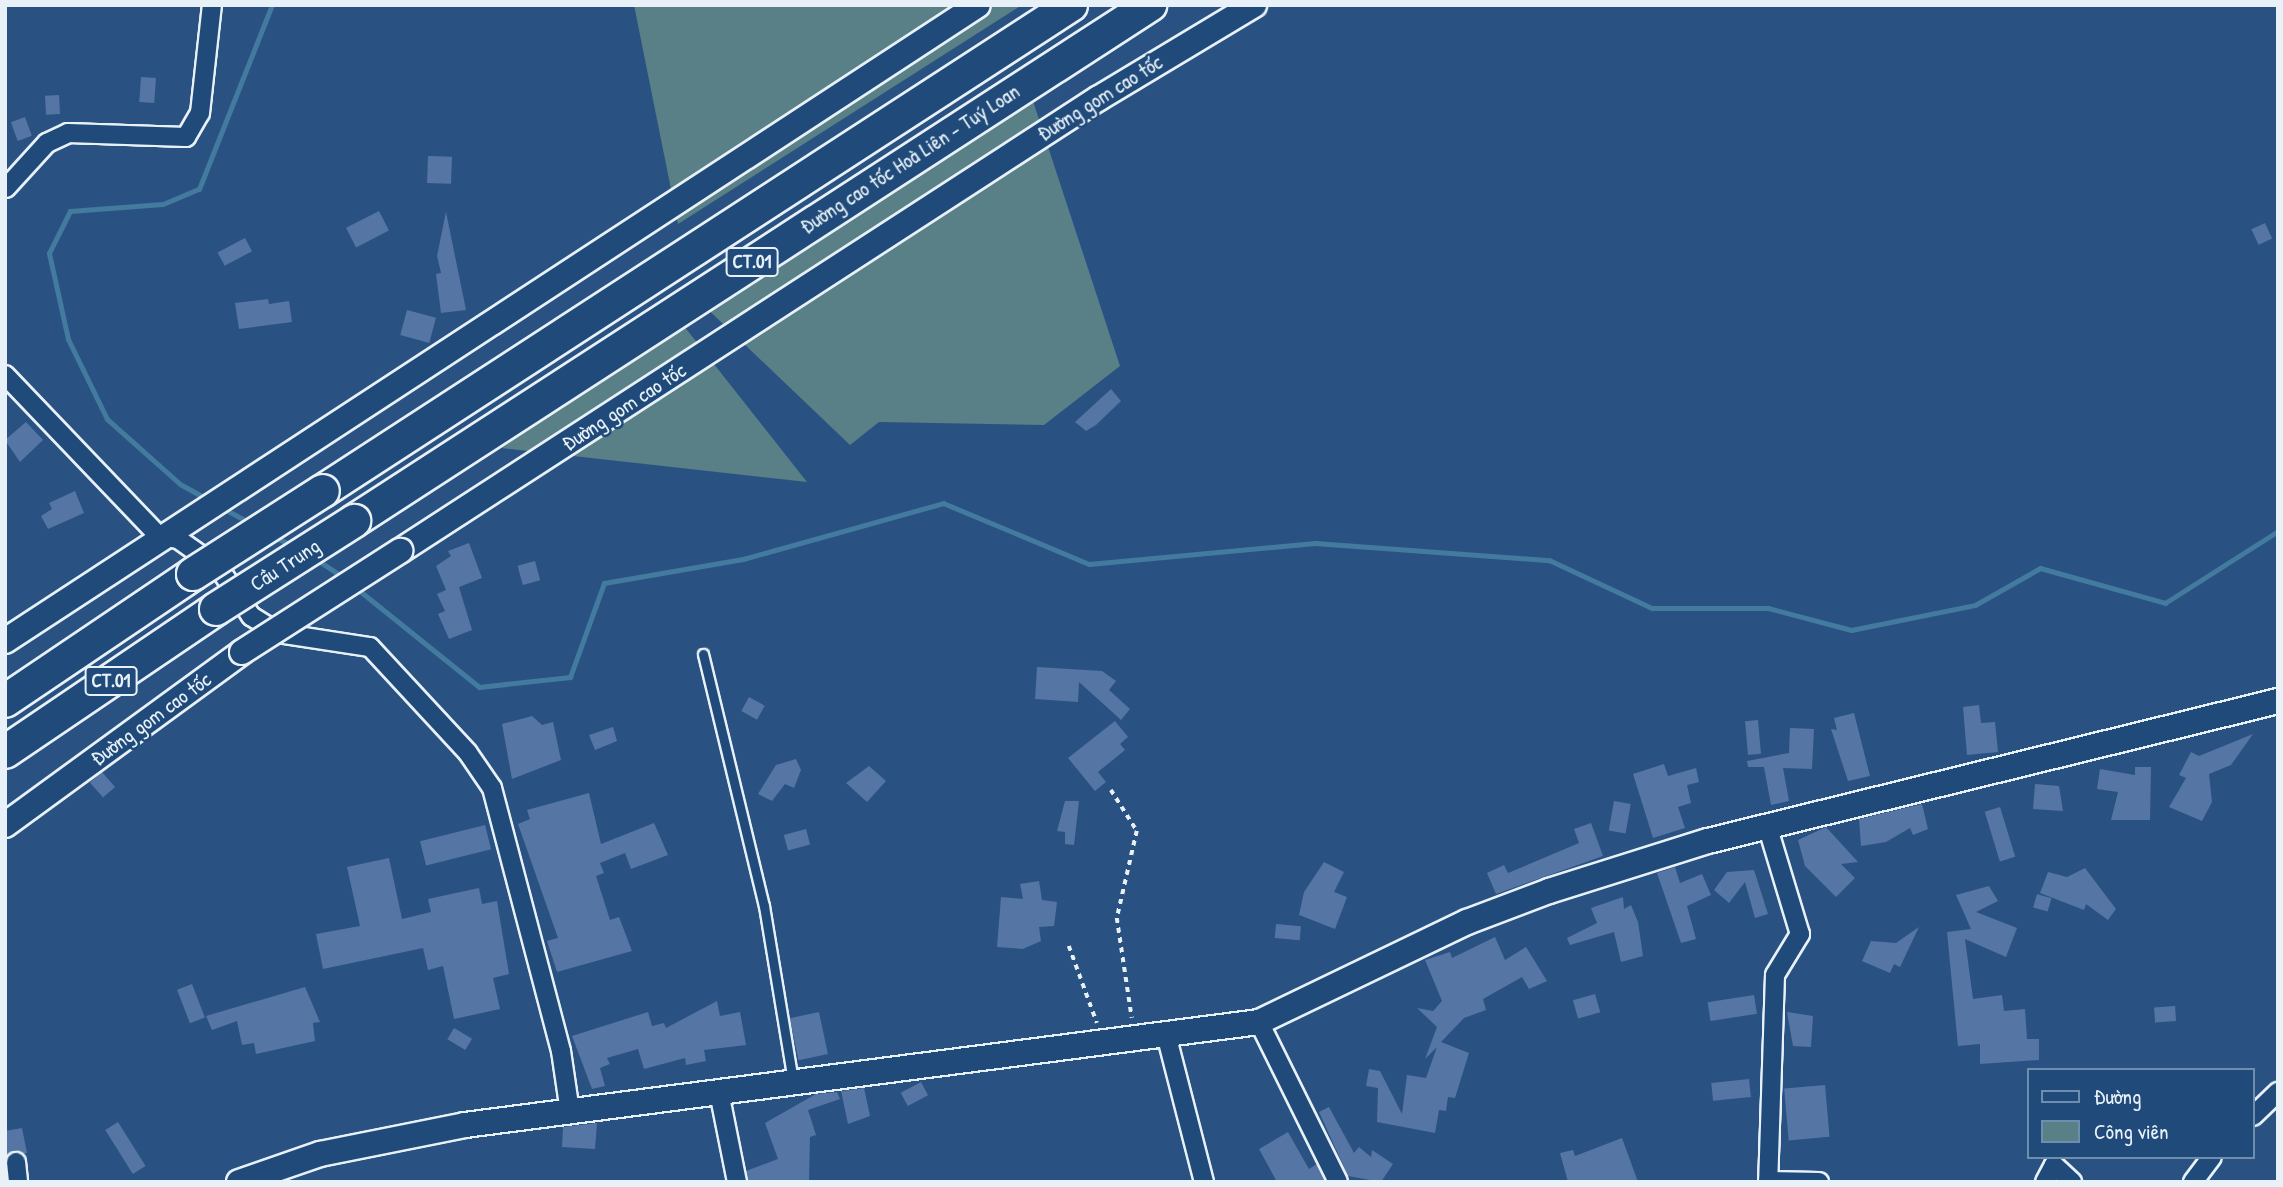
<!DOCTYPE html>
<html>
<head>
<meta charset="utf-8">
<style>
	body { margin:0 }
	#map { position:relative; width:2283px; height:1187px; overflow:hidden; background:#295282; font-family:"Patrick Hand",sans-serif }
	div>[style] { position:absolute }
	.green>* { inset:0; background:#588086 }
	.stream>* { height:5px; margin:-2.5px; padding:0 2.5px; transform-origin:2.5px; border-radius:2.5px; background:#437b9e }
	.building>* { inset:0; background:#5575a4; transform-origin:0 0 }
	.path>* { height:3.5px; margin-top:-1.75px; transform-origin:0; background:repeating-linear-gradient(90deg,#e8f1f8 0 5px,transparent 0 10px) }
	.roads { filter:drop-shadow(2px 0 #e8f1f8) drop-shadow(-2px 0 #e8f1f8) drop-shadow(0 2px #e8f1f8) drop-shadow(0 -2px #e8f1f8) }
	.lane>* { height:9px; margin:-4.5px; padding:0 4.5px; transform-origin:4.5px; border-radius:4.5px; background:#1f4a7a }
	.street>* { height:18px; margin:-9px; padding:0 9px; transform-origin:9px; border-radius:9px; background:#1f4a7a }
	.secondary>* { height:24px; margin:-12px; padding:0 12px; transform-origin:12px; border-radius:12px; background:#1f4a7a }
	.highway>* { height:32px; margin:-16px; padding:0 16px; transform-origin:16px; border-radius:16px; background:#1f4a7a }
	.bridges { filter:drop-shadow(2px 0 #e8f1f8) drop-shadow(-2px 0 #e8f1f8) drop-shadow(0 2px #e8f1f8) drop-shadow(0 -2px #e8f1f8) }
	.secondary-bridge>* { height:24px; margin:-12px; padding:0 12px; transform-origin:12px; border-radius:12px; background:#1f4a7a }
	.highway-bridge>* { height:32px; margin:-16px; padding:0 16px; transform-origin:16px; border-radius:16px; background:#1f4a7a }
	span { translate:-50% -50%; white-space:nowrap; text-align:center; line-height:1.15; -webkit-text-stroke:5px #1f4a7a; paint-order:stroke }
	.shield-label span { padding:2px 5px; background:#1f4a7a; border:2px solid; border-radius:5px; -webkit-text-stroke-width:0 }
	.shield-label { font-size:19px; color:#e8f1f8; font-weight:700 }
	.street-label { font-size:21px; color:#e8f1f8 }
	.frame { position:absolute; inset:0; border:7px solid #e8f1f8; pointer-events:none }
	.legend { position:absolute; left:2027px; top:1068px; width:228px; height:91px; box-sizing:border-box; background:#1f4a7a; border:2px solid #6f8dac; margin:0; padding:9px 12px; list-style:none; font-size:21px; color:#e8f1f8 }
	.legend li { display:flex; align-items:center; gap:14px; height:35px }
	.legend b { width:35px; border:2px solid #6f8dac }
</style>
</head>
<body>
<div id="map">
	<div class="green">
		<i style="clip-path:polygon(634px 5px,1022px 5px,678px 224px)"></i>
		<i style="clip-path:polygon(1030px 92px,1120px 366px,1044px 425px,879px 422px,850px 445px,698px 300px)"></i>
		<i style="clip-path:polygon(680px 321px,807px 482px,502px 448px)"></i>
	</div>
	<div class="stream">
		<i style="left:207px;top:499px;width:31px;rotate:-151deg"></i>
		<i style="left:180px;top:484px;width:98px;rotate:-138.3deg"></i>
		<i style="left:107px;top:419px;width:89px;rotate:-116deg"></i>
		<i style="left:68px;top:339px;width:88px;rotate:-102.5deg"></i>
		<i style="left:49px;top:253px;width:47px;rotate:-63.4deg"></i>
		<i style="left:70px;top:211px;width:93px;rotate:-4.3deg"></i>
		<i style="left:163px;top:204px;width:39px;rotate:-23deg"></i>
		<i style="left:199px;top:189px;width:198px;rotate:-68.4deg"></i>
		<i style="left:221px;top:507px;width:37px;rotate:29deg"></i>
		<i style="left:273px;top:536px;width:22px;rotate:27deg"></i>
		<i style="left:317px;top:560px;width:35px;rotate:33deg"></i>
		<i style="left:356px;top:588px;width:158px;rotate:38.8deg"></i>
		<i style="left:479px;top:687px;width:92px;rotate:-6.3deg"></i>
		<i style="left:570px;top:677px;width:100px;rotate:-70.1deg"></i>
		<i style="left:604px;top:583px;width:141px;rotate:-9.8deg"></i>
		<i style="left:743px;top:559px;width:208px;rotate:-15.6deg"></i>
		<i style="left:943px;top:503px;width:158px;rotate:22.7deg"></i>
		<i style="left:1089px;top:564px;width:227px;rotate:-5.3deg"></i>
		<i style="left:1315px;top:543px;width:235px;rotate:4.2deg"></i>
		<i style="left:1549px;top:560px;width:114px;rotate:25deg"></i>
		<i style="left:1652px;top:608px;width:116px"></i>
		<i style="left:1768px;top:608px;width:86px;rotate:14.8deg"></i>
		<i style="left:1851px;top:630px;width:126px;rotate:-11.4deg"></i>
		<i style="left:1975px;top:605px;width:75px;rotate:-29.6deg"></i>
		<i style="left:2040px;top:568px;width:130px;rotate:15.6deg"></i>
		<i style="left:2165px;top:603px;width:134px;rotate:-32.5deg"></i>
	</div>
	<div class="building">
		<i style="left:141px;top:77px;width:15px;height:25px;rotate:4deg"></i>
		<i style="left:59px;top:95px;width:19px;height:14px;rotate:87deg"></i>
		<i style="left:25px;top:117px;width:20px;height:15px;rotate:70deg"></i>
		<i style="left:428px;top:156px;width:24px;height:27px;rotate:2deg"></i>
		<i style="left:379px;top:211px;width:22px;height:37px;rotate:63deg"></i>
		<i style="clip-path:polygon(446px 212px,466px 310px,441px 313px,436px 274px,441px 273px,437px 256px)"></i>
		<i style="left:2265px;top:223px;width:17px;height:15px;rotate:65deg"></i>
		<i style="left:245px;top:238px;width:15px;height:31px;rotate:62deg"></i>
		<i style="clip-path:polygon(268px 299px,269px 304px,289px 301px,292px 322px,239px 329px,235px 303px)"></i>
		<i style="left:407px;top:310px;width:30px;height:26px;rotate:15deg"></i>
		<i style="clip-path:polygon(1111px 389px,1121px 401px,1096px 425px,1086px 431px,1075px 422px)"></i>
		<i style="clip-path:polygon(26px 422px,43px 440px,20px 462px,5px 440px)"></i>
		<i style="clip-path:polygon(75px 491px,84px 513px,48px 529px,41px 516px,52px 509px,49px 503px)"></i>
		<i style="clip-path:polygon(469px 543px,482px 578px,459px 587px,472px 630px,449px 639px,438px 614px,445px 611px,437px 594px,446px 590px,436px 566px,451px 556px,448px 551px)"></i>
		<i style="left:535px;top:561px;width:20px;height:18px;rotate:75deg"></i>
		<i style="clip-path:polygon(1037px 667px,1102px 671px,1116px 681px,1109px 690px,1130px 709px,1121px 720px,1079px 682px,1078px 702px,1035px 699px)"></i>
		<i style="left:749px;top:697px;width:18px;height:16px;rotate:29deg"></i>
		<i style="clip-path:polygon(1979px 705px,1981px 723px,1995px 722px,1998px 752px,1967px 755px,1963px 707px)"></i>
		<i style="clip-path:polygon(1854px 713px,1870px 776px,1848px 781px,1831px 729px,1837px 730px,1834px 718px)"></i>
		<i style="clip-path:polygon(532px 716px,542px 725px,553px 722px,561px 760px,512px 779px,502px 724px)"></i>
		<i style="left:1758px;top:720px;width:34px;height:13px;rotate:85deg"></i>
		<i style="clip-path:polygon(1115px 721px,1128px 737px,1120px 744px,1125px 750px,1098px 772px,1106px 782px,1095px 791px,1068px 758px)"></i>
		<i style="clip-path:polygon(613px 727px,617px 741px,595px 750px,589px 735px)"></i>
		<i style="clip-path:polygon(1790px 728px,1814px 729px,1812px 769px,1783px 768px,1789px 801px,1771px 805px,1764px 767px,1748px 767px,1747px 761px,1789px 753px)"></i>
		<i style="clip-path:polygon(2253px 734px,2231px 765px,2209px 774px,2212px 802px,2202px 821px,2169px 807px,2186px 778px,2179px 775px,2191px 752px,2199px 756px)"></i>
		<i style="clip-path:polygon(796px 759px,801px 770px,794px 788px,785px 784px,772px 801px,758px 794px,776px 765px)"></i>
		<i style="clip-path:polygon(1664px 764px,1668px 776px,1696px 768px,1699px 782px,1687px 785px,1691px 803px,1678px 807px,1685px 828px,1653px 838px,1633px 774px)"></i>
		<i style="clip-path:polygon(869px 766px,886px 781px,867px 802px,846px 783px)"></i>
		<i style="clip-path:polygon(2135px 767px,2151px 767px,2150px 820px,2111px 820px,2118px 792px,2097px 789px,2100px 769px,2135px 775px)"></i>
		<i style="left:102px;top:772px;width:20px;height:16px;rotate:49deg"></i>
		<i style="clip-path:polygon(2035px 784px,2059px 786px,2063px 811px,2033px 809px)"></i>
		<i style="clip-path:polygon(589px 793px,601px 844px,654px 823px,668px 855px,631px 869px,625px 853px,600px 863px,604px 873px,596px 876px,610px 920px,619px 917px,632px 951px,557px 972px,547px 941px,558px 938px,518px 824px,530px 819px,527px 810px)"></i>
		<i style="clip-path:polygon(1065px 801px,1079px 801px,1074px 845px,1065px 844px,1065px 832px,1057px 831px)"></i>
		<i style="left:1614px;top:801px;width:17px;height:30px;rotate:10deg"></i>
		<i style="clip-path:polygon(1922px 804px,1928px 829px,1913px 835px,1910px 828px,1886px 842px,1861px 846px,1859px 819px)"></i>
		<i style="left:2000px;top:807px;width:52px;height:16px;rotate:73deg"></i>
		<i style="clip-path:polygon(1591px 823px,1603px 856px,1496px 894px,1487px 873px,1504px 865px,1508px 873px,1579px 843px,1574px 829px)"></i>
		<i style="left:485px;top:825px;width:25px;height:67px;rotate:76deg"></i>
		<i style="clip-path:polygon(1826px 827px,1858px 862px,1841px 864px,1855px 878px,1836px 897px,1805px 866px,1798px 840px)"></i>
		<i style="left:806px;top:829px;width:16px;height:23px;rotate:75deg"></i>
		<i style="clip-path:polygon(389px 858px,402px 919px,431px 912px,428px 899px,479px 888px,482px 904px,497px 901px,509px 974px,493px 978px,500px 1009px,454px 1019px,443px 966px,428px 970px,423px 948px,323px 969px,316px 934px,360px 926px,347px 867px)"></i>
		<i style="clip-path:polygon(1324px 862px,1344px 872px,1334px 892px,1347px 897px,1335px 929px,1299px 915px,1304px 892px)"></i>
		<i style="clip-path:polygon(1675px 867px,1680px 883px,1702px 874px,1711px 895px,1687px 906px,1696px 939px,1681px 943px,1657px 873px)"></i>
		<i style="clip-path:polygon(2085px 868px,2116px 909px,2108px 920px,2086px 904px,2084px 910px,2040px 893px,2048px 872px,2067px 877px)"></i>
		<i style="clip-path:polygon(1754px 870px,1768px 914px,1755px 918px,1745px 882px,1729px 903px,1714px 890px,1727px 872px)"></i>
		<i style="clip-path:polygon(1039px 881px,1042px 900px,1057px 902px,1054px 926px,1039px 927px,1041px 941px,1023px 949px,997px 947px,1001px 897px,1023px 899px,1020px 884px)"></i>
		<i style="clip-path:polygon(1989px 886px,1998px 901px,1976px 912px,2017px 928px,2006px 957px,1965px 939px,1973px 999px,2002px 995px,2004px 1011px,2025px 1009px,2027px 1039px,2039px 1039px,2039px 1060px,1980px 1064px,1980px 1044px,1958px 1046px,1947px 932px,1971px 929px,1956px 895px)"></i>
		<i style="left:2037px;top:894px;width:15px;height:14px;rotate:16deg"></i>
		<i style="clip-path:polygon(1623px 897px,1624px 909px,1631px 905px,1638px 922px,1643px 956px,1621px 962px,1614px 932px,1570px 945px,1567px 938px,1597px 923px,1591px 908px)"></i>
		<i style="left:1276px;top:924px;width:25px;height:14px;rotate:5deg"></i>
		<i style="clip-path:polygon(1919px 927px,1900px 967px,1894px 964px,1890px 973px,1862px 961px,1871px 941px,1896px 943px)"></i>
		<i style="clip-path:polygon(1495px 937px,1505px 960px,1526px 947px,1547px 981px,1529px 989px,1522px 977px,1483px 999px,1486px 1010px,1464px 1018px,1441px 1042px,1469px 1053px,1455px 1098px,1448px 1097px,1446px 1111px,1439px 1110px,1435px 1133px,1377px 1122px,1378px 1088px,1366px 1086px,1369px 1069px,1380px 1071px,1402px 1114px,1407px 1075px,1426px 1078px,1437px 1047px,1425px 1059px,1437px 1027px,1417px 1008px,1433px 1011px,1442px 1001px,1425px 960px,1450px 952px,1452px 958px)"></i>
		<i style="left:192px;top:984px;width:36px;height:16px;rotate:69deg"></i>
		<i style="clip-path:polygon(305px 987px,320px 1022px,313px 1023px,315px 1041px,256px 1054px,254px 1043px,242px 1045px,237px 1021px,212px 1030px,206px 1016px)"></i>
		<i style="left:1595px;top:994px;width:19px;height:23px;rotate:74deg"></i>
		<i style="left:1754px;top:995px;width:19px;height:47px;rotate:81deg"></i>
		<i style="clip-path:polygon(717px 1001px,720px 1016px,740px 1012px,746px 1045px,704px 1050px,706px 1061px,686px 1065px,685px 1058px,644px 1069px,638px 1049px,607px 1058px,610px 1064px,600px 1068px,605px 1086px,592px 1089px,572px 1036px,648px 1012px,652px 1026px,664px 1023px,666px 1028px)"></i>
		<i style="left:2175px;top:1006px;width:15px;height:21px;rotate:86deg"></i>
		<i style="left:819px;top:1012px;width:43px;height:30px;rotate:78deg"></i>
		<i style="clip-path:polygon(1787px 1012px,1813px 1016px,1811px 1047px,1793px 1046px)"></i>
		<i style="left:454px;top:1028px;width:21px;height:13px;rotate:31deg"></i>
		<i style="left:1749px;top:1079px;width:18px;height:38px;rotate:84deg"></i>
		<i style="left:921px;top:1082px;width:15px;height:23px;rotate:62deg"></i>
		<i style="left:1825px;top:1085px;width:52px;height:41px;rotate:85deg"></i>
		<i style="clip-path:polygon(864px 1088px,870px 1116px,848px 1124px,841px 1091px)"></i>
		<i style="clip-path:polygon(837px 1092px,840px 1099px,808px 1110px,816px 1135px,810px 1137px,809px 1182px,748px 1182px,746px 1171px,778px 1159px,765px 1123px,816px 1094px)"></i>
		<i style="clip-path:polygon(1329px 1107px,1354px 1153px,1359px 1147px,1371px 1157px,1372px 1150px,1393px 1164px,1381px 1182px,1348px 1176px,1319px 1112px)"></i>
		<i style="left:118px;top:1122px;width:52px;height:15px;rotate:58deg"></i>
		<i style="clip-path:polygon(597px 1123px,595px 1149px,562px 1147px,563px 1127px)"></i>
		<i style="clip-path:polygon(22px 1128px,27px 1153px,5px 1157px,5px 1131px)"></i>
		<i style="clip-path:polygon(1288px 1132px,1309px 1169px,1317px 1164px,1325px 1182px,1277px 1182px,1259px 1149px)"></i>
		<i style="clip-path:polygon(1622px 1138px,1638px 1182px,1568px 1182px,1560px 1153px,1573px 1150px,1575px 1156px)"></i>
	</div>
	<div class="path">
		<i style="left:1111px;top:790px;width:49px;rotate:57.6deg"></i>
		<i style="left:1137px;top:831px;width:89px;rotate:102.9deg"></i>
		<i style="left:1117px;top:918px;width:101px;rotate:81.5deg"></i>
		<i style="left:1069px;top:946px;width:82px;rotate:70deg"></i>
	</div>
	<div class="roads">
		<div class="lane">
			<i style="left:703px;top:654px;width:259px;rotate:76.4deg"></i>
			<i style="left:764px;top:906px;width:177px;rotate:80.6deg"></i>
		</div>
		<div class="street">
			<i style="left:6px;top:188px;width:61px;rotate:-47.7deg"></i>
			<i style="left:47px;top:143px;width:23px;rotate:-25deg"></i>
			<i style="left:68px;top:133px;width:118px;rotate:1.9deg"></i>
			<i style="left:186px;top:137px;width:28px;rotate:-60deg"></i>
			<i style="left:200px;top:113px;width:109px;rotate:-83.7deg"></i>
			<i style="left:5px;top:375px;width:223px;rotate:46.3deg"></i>
			<i style="left:159px;top:536px;width:19px;rotate:9deg"></i>
			<i style="left:178px;top:539px;width:50px;rotate:35.3deg"></i>
			<i style="left:219px;top:568px;width:58px;rotate:56.3deg"></i>
			<i style="left:251px;top:616px;width:32px;rotate:32deg"></i>
			<i style="left:278px;top:633px;width:93px;rotate:8.7deg"></i>
			<i style="left:370px;top:647px;width:144px;rotate:47.2deg"></i>
			<i style="left:468px;top:753px;width:42px;rotate:55.6deg"></i>
			<i style="left:492px;top:788px;width:272px;rotate:75.3deg"></i>
			<i style="left:561px;top:1051px;width:62px;rotate:81.6deg"></i>
			<i style="left:1767px;top:825px;width:114px;rotate:73.2deg"></i>
			<i style="left:1800px;top:934px;width:48px;rotate:121.4deg"></i>
			<i style="left:1775px;top:975px;width:206px;rotate:91.9deg"></i>
			<i style="left:1768px;top:1181px;width:51px;rotate:1.1deg"></i>
			<i style="left:1259px;top:1022px;width:178px;rotate:63.7deg"></i>
			<i style="left:1166px;top:1034px;width:153px;rotate:75.6deg"></i>
			<i style="left:719px;top:1092px;width:92px;rotate:78.7deg"></i>
			<i style="left:2253px;top:1116px;width:35px;rotate:-44deg"></i>
			<i style="left:16px;top:1162px;width:20px;rotate:84deg"></i>
			<i style="left:2045px;top:1182px;width:19px;rotate:-62deg"></i>
			<i style="left:2054px;top:1165px;width:25px;rotate:43deg"></i>
			<i style="left:2193px;top:1182px;width:31px;rotate:-53deg"></i>
		</div>
		<div class="secondary">
			<i style="left:400px;top:551px;width:833px;rotate:-32.95deg"></i>
			<i style="left:1099px;top:98px;width:181px;rotate:-31deg"></i>
			<i style="left:5px;top:641px;width:1162px;rotate:-33.17deg"></i>
			<i style="left:5px;top:825px;width:293px;rotate:-36.1deg"></i>
			<i style="left:239px;top:1182px;width:86px;rotate:-19.1deg"></i>
			<i style="left:320px;top:1154px;width:148px;rotate:-11.3deg"></i>
			<i style="left:465px;top:1125px;width:801px;rotate:-7.39deg"></i>
			<i style="left:1259px;top:1022px;width:231px;rotate:-25.7deg"></i>
			<i style="left:1467px;top:922px;width:88px;rotate:-20.7deg"></i>
			<i style="left:1549px;top:891px;width:167px;rotate:-17.5deg"></i>
			<i style="left:1708px;top:841px;width:587px;rotate:-13.8deg"></i>
		</div>
		<div class="highway">
			<i style="left:323px;top:491px;width:892px;rotate:-33.01deg"></i>
			<i style="left:354px;top:521px;width:949px;rotate:-32.95deg"></i>
			<i style="left:5px;top:701px;width:227px;rotate:-34deg"></i>
			<i style="left:5px;top:752px;width:255px;rotate:-34.1deg"></i>
		</div>
	</div>
	<div class="bridges">
		<div class="secondary-bridge">
			<i style="left:242px;top:652px;width:188px;rotate:-32.6deg"></i>
		</div>
		<div class="highway-bridge">
			<i style="left:193px;top:574px;width:154px;rotate:-32.6deg"></i>
			<i style="left:216px;top:609px;width:164px;rotate:-32.5deg"></i>
		</div>
	</div>
	<div class="shield-label">
		<span style="left:752px;top:262px">CT.01</span>
		<span style="left:111px;top:681px">CT.01</span>
	</div>
	<div class="street-label">
		<span style="left:1100px;top:98px;rotate:-32deg">Đường gom cao tốc</span>
		<span style="left:910px;top:159px;rotate:-33deg">Đường cao tốc Hoà Liên - Tuý Loan</span>
		<span style="left:624px;top:407px;rotate:-33deg">Đường gom cao tốc</span>
		<span style="left:285px;top:565px;rotate:-33deg">Cầu Trung</span>
		<span style="left:151px;top:719px;rotate:-36deg">Đường gom cao tốc</span>
	</div>
	<div class="frame"></div>
	<ul class="legend">
	<li><b style="height:9px;background:#1f4a7a"></b>Đường</li>
	<li><b style="height:19px;background:#588086"></b>Công viên</li>
	</ul>
</div>
</body>
</html>
